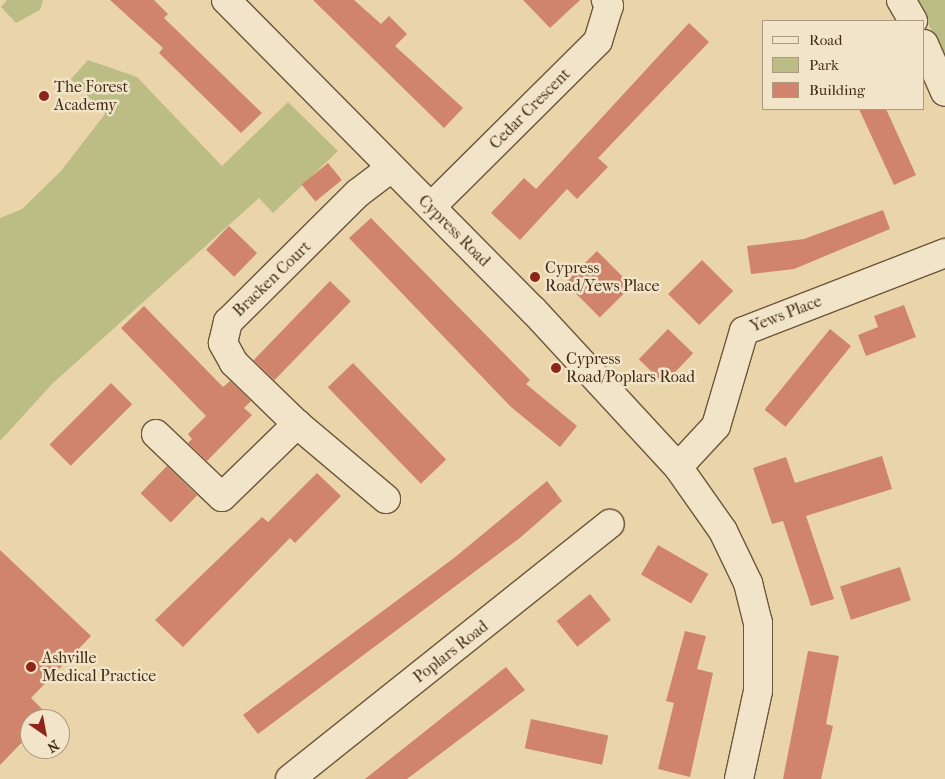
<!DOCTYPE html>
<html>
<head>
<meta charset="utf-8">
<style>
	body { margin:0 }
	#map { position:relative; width:945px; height:779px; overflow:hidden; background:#ead5aa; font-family:"IM FELL French Canon",serif }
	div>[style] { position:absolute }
	.green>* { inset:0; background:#bcbc85 }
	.building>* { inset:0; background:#cf846b; transform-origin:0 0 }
	.roads { filter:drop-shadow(1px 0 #6d563a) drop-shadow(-1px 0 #6d563a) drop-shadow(0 1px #6d563a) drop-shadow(0 -1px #6d563a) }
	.minor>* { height:28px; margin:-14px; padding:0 14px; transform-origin:14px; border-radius:14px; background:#f1e4c8 }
	.dots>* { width:14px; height:14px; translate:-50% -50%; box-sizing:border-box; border:2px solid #f1e4c8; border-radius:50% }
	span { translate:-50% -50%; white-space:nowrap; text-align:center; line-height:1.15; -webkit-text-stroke:5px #f1e4c8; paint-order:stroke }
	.poi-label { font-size:16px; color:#432c14 }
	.left { translate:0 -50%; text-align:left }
	.street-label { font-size:16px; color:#432c14 }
	.legend { position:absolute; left:762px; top:20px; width:162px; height:90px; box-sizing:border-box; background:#f1e4c8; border:1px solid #ab9a80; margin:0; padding:6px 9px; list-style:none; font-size:15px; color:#432c14 }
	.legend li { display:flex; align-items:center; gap:10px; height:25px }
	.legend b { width:25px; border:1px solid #ab9a80 }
	.north { position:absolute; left:20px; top:709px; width:50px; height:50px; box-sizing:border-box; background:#f1e4c8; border:1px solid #ab9a80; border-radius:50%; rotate:147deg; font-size:14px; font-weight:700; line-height:20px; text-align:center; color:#432c14 }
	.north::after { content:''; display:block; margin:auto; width:18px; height:22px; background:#8f2418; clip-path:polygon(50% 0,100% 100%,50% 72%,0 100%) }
</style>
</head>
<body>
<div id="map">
	<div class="green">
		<i style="clip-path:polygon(7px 0,43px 0,40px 10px,16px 23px,1px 7px)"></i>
		<i style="clip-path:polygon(915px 0,945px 0,945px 54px)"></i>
		<i style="clip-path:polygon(88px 60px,137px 77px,222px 166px,288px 102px,338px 151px,273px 213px,259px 198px,52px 384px,0 441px,0 218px,22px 209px,61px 171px,105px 114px,71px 79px)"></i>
	</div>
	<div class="building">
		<i style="clip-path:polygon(110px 0,154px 0,168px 14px,164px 18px,262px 113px,241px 133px,159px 53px,163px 48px)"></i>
		<i style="clip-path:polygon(313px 0,354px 0,381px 24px,389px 16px,407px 34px,395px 46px,463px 108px,444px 128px)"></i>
		<i style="clip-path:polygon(523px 0,580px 0,550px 28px)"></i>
		<i style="clip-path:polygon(689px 23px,709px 42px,598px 158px,608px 167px,577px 199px,567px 189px,520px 240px,491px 213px,524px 178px,536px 189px)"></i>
		<i style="clip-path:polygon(859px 109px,886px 109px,916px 175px,894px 185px)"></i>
		<i style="left:328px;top:163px;width:22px;height:34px;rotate:51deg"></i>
		<i style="clip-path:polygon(883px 210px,890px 229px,794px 269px,751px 274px,747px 246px,804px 239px)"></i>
		<i style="clip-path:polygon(371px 218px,530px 380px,526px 384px,577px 426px,560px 447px,511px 407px,349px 238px)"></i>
		<i style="left:229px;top:226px;width:39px;height:33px;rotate:44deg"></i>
		<i style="left:597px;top:251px;width:49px;height:45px;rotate:45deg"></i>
		<i style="left:702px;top:260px;width:44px;height:48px;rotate:45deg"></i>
		<i style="left:330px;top:281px;width:29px;height:110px;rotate:44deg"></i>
		<i style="clip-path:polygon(904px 305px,916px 337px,866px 356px,858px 335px,878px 327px,874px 316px)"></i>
		<i style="clip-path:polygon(144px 306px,223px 387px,230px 381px,251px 401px,244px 408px,252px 415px,207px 461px,188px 443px,192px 439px,188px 434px,206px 416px,121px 328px)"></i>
		<i style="left:668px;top:329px;width:35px;height:42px;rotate:44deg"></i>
		<i style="left:830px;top:329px;width:27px;height:104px;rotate:39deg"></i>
		<i style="left:353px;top:363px;width:134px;height:35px;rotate:46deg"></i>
		<i style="left:111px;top:383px;width:30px;height:87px;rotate:45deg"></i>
		<i style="clip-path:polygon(882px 456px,892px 489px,806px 516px,834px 599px,811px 606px,783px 521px,772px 524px,753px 468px,786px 457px,795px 483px)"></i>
		<i style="left:167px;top:466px;width:42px;height:38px;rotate:44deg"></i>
		<i style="clip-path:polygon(317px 473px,341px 496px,295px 543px,290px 538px,183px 647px,155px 620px,262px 517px,268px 522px)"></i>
		<i style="clip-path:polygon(547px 481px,562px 501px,521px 537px,258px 734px,243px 715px,454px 558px)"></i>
		<i style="left:658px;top:545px;width:58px;height:34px;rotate:30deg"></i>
		<i style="clip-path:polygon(0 550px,91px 636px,31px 698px,52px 719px,30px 719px,30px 734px,0 765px)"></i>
		<i style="left:900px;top:567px;width:35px;height:63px;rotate:72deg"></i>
		<i style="left:590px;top:594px;width:33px;height:43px;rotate:51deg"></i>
		<i style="clip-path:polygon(685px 631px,706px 636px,697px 669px,713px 673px,690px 777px,658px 769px,674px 703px,666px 701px)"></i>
		<i style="clip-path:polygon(808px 651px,839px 656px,826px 724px,833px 726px,821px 779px,783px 779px)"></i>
		<i style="clip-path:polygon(506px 667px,525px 690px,407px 779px,365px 779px)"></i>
		<i style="left:531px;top:719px;width:79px;height:30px;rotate:12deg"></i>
	</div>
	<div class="roads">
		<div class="minor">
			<i style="left:226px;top:0;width:438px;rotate:45.3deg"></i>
			<i style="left:534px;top:311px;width:212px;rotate:47.3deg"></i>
			<i style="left:678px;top:467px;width:78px;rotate:54.9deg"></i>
			<i style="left:723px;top:531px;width:58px;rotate:64.3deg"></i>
			<i style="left:748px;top:583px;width:41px;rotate:76deg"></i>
			<i style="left:758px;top:623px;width:68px;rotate:90deg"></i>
			<i style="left:758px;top:691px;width:90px;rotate:102.2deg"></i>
			<i style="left:901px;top:0;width:24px;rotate:60deg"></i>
			<i style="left:924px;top:44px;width:52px;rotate:66.4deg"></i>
			<i style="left:431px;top:207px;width:235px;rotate:-44.8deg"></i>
			<i style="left:598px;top:41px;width:37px;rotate:-73deg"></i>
			<i style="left:609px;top:6px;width:7px;rotate:-117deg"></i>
			<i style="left:156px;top:434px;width:91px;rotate:43.7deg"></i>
			<i style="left:222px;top:497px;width:105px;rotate:-44.2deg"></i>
			<i style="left:678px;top:467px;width:56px;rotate:-47.2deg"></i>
			<i style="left:716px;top:426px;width:99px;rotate:-73.6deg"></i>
			<i style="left:744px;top:331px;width:216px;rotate:-21.2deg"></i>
			<i style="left:386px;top:499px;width:116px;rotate:-139.9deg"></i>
			<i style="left:297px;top:424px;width:88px;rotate:-135.9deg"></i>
			<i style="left:234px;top:363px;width:23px;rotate:-119deg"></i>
			<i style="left:223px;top:343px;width:22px;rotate:-77deg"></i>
			<i style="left:228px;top:322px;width:183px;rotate:-44.8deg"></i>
			<i style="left:358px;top:193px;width:41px;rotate:-37.1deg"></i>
			<i style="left:290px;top:779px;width:409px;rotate:-38.6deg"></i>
		</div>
	</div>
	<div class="dots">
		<i style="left:44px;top:96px;background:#8f2418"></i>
		<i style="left:535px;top:277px;background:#8f2418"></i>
		<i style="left:556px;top:368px;background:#8f2418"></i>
		<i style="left:31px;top:667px;background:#8f2418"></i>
	</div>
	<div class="poi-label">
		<span class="left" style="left:54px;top:96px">The Forest<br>Academy</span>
		<span class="left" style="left:545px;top:277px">Cypress<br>Road/Yews Place</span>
		<span class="left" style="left:566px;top:368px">Cypress<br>Road/Poplars Road</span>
		<span class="left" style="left:42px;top:667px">Ashville<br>Medical Practice</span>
	</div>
	<div class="street-label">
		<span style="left:530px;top:109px;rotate:-45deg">Cedar Crescent</span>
		<span style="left:454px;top:231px;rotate:45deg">Cypress Road</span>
		<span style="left:272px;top:279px;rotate:-44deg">Bracken Court</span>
		<span style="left:786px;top:314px;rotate:-21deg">Yews Place</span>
		<span style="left:451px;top:652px;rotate:-38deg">Poplars Road</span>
	</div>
	<ul class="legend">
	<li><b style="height:6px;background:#f1e4c8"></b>Road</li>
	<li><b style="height:14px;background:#bcbc85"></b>Park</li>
	<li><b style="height:14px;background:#cf846b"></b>Building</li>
	</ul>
	<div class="north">N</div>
</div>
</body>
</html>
